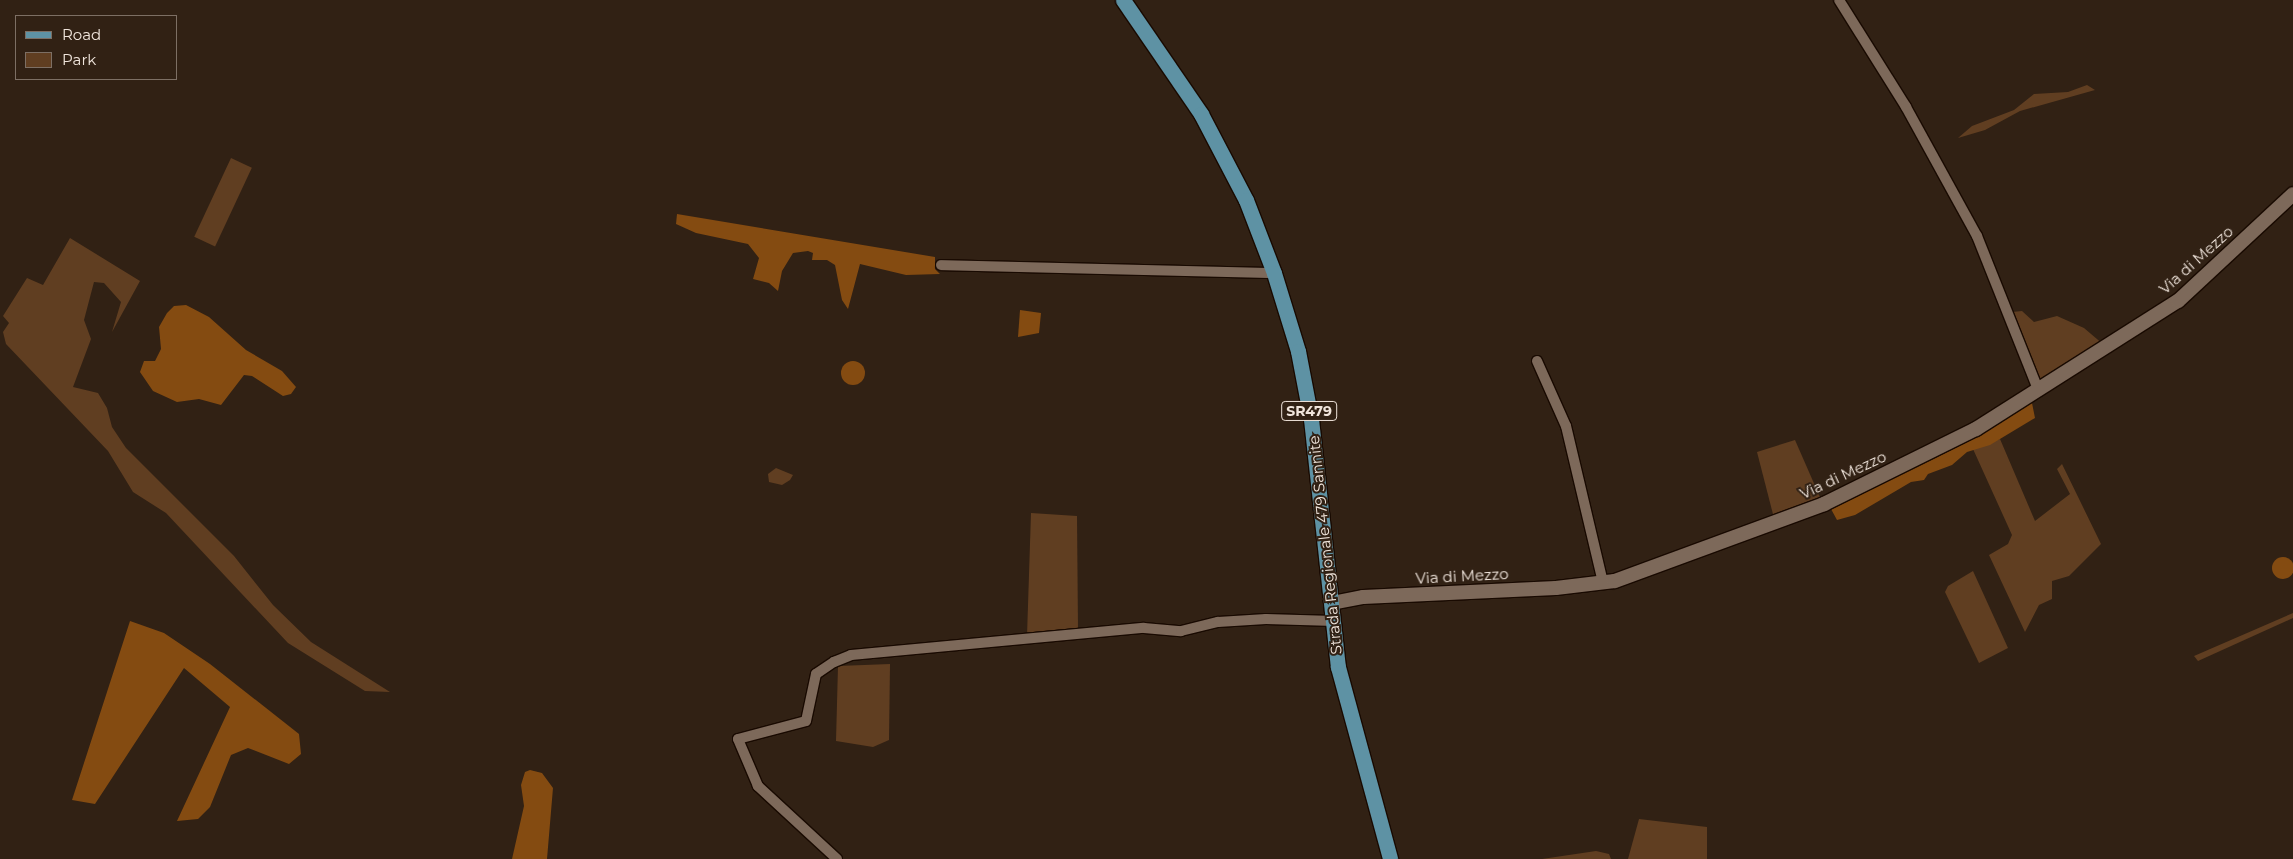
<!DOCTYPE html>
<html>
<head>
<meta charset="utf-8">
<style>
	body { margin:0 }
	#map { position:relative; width:2293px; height:859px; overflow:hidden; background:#312114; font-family:Montserrat,sans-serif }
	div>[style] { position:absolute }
	.green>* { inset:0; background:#603e21; transform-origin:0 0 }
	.forest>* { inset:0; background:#844b11 }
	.round { border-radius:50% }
	.roads { filter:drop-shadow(1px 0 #190a01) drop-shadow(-1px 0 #190a01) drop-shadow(0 1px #190a01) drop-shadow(0 -1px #190a01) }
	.street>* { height:10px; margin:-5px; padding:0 5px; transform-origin:5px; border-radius:5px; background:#7d695a }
	.secondary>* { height:14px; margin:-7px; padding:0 7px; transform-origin:7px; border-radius:7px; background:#7d695a }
	.primary>* { height:15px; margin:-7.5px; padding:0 7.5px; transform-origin:7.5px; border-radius:7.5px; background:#5e92a4 }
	span { translate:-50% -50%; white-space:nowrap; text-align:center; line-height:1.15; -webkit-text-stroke:4px #312114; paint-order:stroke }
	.shield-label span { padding:1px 4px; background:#312114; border:1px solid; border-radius:4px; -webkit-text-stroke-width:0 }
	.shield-label { font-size:14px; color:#f0e5dc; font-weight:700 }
	.street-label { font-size:15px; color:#f0e5dc }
	.legend { position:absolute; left:15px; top:15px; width:162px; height:65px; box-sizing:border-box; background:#312114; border:1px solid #7d6f64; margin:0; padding:6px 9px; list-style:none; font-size:15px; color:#f0e5dc }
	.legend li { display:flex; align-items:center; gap:10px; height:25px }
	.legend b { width:25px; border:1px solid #7d6f64 }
</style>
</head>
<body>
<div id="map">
	<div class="green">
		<i style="clip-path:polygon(2087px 85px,2095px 90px,2020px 111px,1985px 130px,1958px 138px,1972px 126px,2014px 110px,2034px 94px,2068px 92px)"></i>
		<i style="left:231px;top:158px;width:23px;height:87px;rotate:25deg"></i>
		<i style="clip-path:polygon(70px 238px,140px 281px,112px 332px,121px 302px,104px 283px,94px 282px,84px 320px,91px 339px,73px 387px,98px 393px,107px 408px,112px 427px,126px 448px,234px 556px,273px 605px,311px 642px,390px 692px,365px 691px,288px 643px,166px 513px,133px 492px,108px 451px,6px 344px,3px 332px,9px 323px,3px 316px,27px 278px,43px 285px)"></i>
		<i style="clip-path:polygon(2022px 311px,2034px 322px,2057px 316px,2084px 328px,2104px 345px,2039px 385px,2012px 312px)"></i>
		<i style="clip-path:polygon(2000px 439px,2035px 521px,2070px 494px,2057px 469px,2062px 464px,2101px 544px,2069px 576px,2052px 581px,2052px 599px,2039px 605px,2025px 632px,1989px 555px,2008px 544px,2012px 535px,1973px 449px)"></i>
		<i style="clip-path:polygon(1795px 440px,1823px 504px,1775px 522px,1757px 452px)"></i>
		<i style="clip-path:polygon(776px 468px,793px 475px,790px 480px,782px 485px,769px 482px,768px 474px)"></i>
		<i style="clip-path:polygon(1031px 513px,1077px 516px,1078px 630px,1027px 636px)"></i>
		<i style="clip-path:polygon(1973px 571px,2008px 648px,1979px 663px,1945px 592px,1948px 586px)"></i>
		<i style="clip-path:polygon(2293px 613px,2293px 618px,2198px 661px,2194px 656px)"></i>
		<i style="clip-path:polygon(890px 664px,889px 740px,873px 747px,836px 741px,838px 666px)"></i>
		<i style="clip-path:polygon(1639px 819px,1707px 827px,1707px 859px,1628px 859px)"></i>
		<i style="clip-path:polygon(1596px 851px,1609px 854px,1611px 859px,1542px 859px)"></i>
	</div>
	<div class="forest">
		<i style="clip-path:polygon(677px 214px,935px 257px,935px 269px,940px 274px,906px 275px,860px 264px,848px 309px,842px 300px,835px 265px,827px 260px,812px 260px,813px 253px,808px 251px,793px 253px,782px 271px,778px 291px,769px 283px,753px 279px,759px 258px,748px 244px,696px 233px,676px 224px)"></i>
		<i style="clip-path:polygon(186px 305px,209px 317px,246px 350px,282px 371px,296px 387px,291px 394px,283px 396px,252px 376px,244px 375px,221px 405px,199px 399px,177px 402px,153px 391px,140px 372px,144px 361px,155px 361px,161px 349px,159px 327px,167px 313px,174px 306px)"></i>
		<i style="clip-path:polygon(1020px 310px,1041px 313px,1039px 333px,1018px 337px)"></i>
		<i class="round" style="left:841px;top:361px;width:24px;height:24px"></i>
		<i style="clip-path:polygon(2031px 398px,2035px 418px,1990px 445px,1967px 452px,1952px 465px,1928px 474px,1924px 480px,1911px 482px,1855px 515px,1837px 520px,1831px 509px,1957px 447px)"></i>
		<i class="round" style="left:2272px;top:557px;width:22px;height:22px"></i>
		<i style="clip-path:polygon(130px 621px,164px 633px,210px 664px,299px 734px,301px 754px,289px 764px,248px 748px,231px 755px,210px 807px,198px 819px,177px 821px,230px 707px,184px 668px,95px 804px,72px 800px)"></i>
		<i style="clip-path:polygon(530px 770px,542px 773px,553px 788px,547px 859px,512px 859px,524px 806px,521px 785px,525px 772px)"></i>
	</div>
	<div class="roads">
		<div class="street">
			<i style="left:1839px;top:0;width:126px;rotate:57.9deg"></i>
			<i style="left:1906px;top:107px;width:147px;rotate:61.2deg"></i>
			<i style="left:1977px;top:236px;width:162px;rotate:68.3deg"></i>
			<i style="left:941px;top:265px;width:333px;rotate:1.4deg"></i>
			<i style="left:1537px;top:361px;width:71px;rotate:66deg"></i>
			<i style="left:1566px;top:426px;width:161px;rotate:76.7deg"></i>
			<i style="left:837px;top:859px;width:108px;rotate:-137.3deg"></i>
			<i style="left:758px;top:786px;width:51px;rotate:-113.1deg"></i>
			<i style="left:738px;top:739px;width:70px;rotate:-14.8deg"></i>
			<i style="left:806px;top:721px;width:48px;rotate:-78deg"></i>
			<i style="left:816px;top:674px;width:22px;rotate:-34deg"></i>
			<i style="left:834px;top:662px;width:18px;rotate:-22deg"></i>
			<i style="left:851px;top:655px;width:294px;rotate:-5.3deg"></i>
			<i style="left:1144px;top:628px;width:37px;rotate:5deg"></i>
			<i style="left:1181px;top:631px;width:38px;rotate:-14deg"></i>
			<i style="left:1218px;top:622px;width:48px;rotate:-3.6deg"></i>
			<i style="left:1266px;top:619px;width:68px;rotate:1.7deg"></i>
		</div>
		<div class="secondary">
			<i style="left:1332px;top:603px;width:32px;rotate:-11deg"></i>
			<i style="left:1363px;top:597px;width:193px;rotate:-2.7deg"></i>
			<i style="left:1556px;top:588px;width:59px;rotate:-6.8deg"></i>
			<i style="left:1615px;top:581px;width:223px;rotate:-20.2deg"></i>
			<i style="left:1824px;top:504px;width:169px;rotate:-26.3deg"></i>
			<i style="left:1976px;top:429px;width:239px;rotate:-32.4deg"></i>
			<i style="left:2178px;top:301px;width:157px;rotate:-42.9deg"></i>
		</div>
		<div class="primary">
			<i style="left:1123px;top:0;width:138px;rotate:55.6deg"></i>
			<i style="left:1201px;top:114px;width:97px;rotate:62.4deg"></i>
			<i style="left:1246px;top:200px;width:78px;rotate:69deg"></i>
			<i style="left:1274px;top:273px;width:82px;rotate:72.9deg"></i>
			<i style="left:1298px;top:351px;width:69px;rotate:79.2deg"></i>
			<i style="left:1311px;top:419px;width:249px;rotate:83.8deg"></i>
			<i style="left:1338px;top:667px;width:199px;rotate:74.8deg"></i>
		</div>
	</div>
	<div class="shield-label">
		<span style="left:1309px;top:411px">SR479</span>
	</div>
	<div class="street-label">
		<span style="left:2196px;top:260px;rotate:-42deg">Via di Mezzo</span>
		<span style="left:1843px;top:475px;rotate:-25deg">Via di Mezzo</span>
		<span style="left:1325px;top:545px;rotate:-96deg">Strada Regionale 479 Sannite</span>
		<span style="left:1462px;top:576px;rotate:-3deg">Via di Mezzo</span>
	</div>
	<ul class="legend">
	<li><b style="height:6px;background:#5e92a4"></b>Road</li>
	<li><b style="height:14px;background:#603e21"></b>Park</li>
	</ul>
</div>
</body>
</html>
